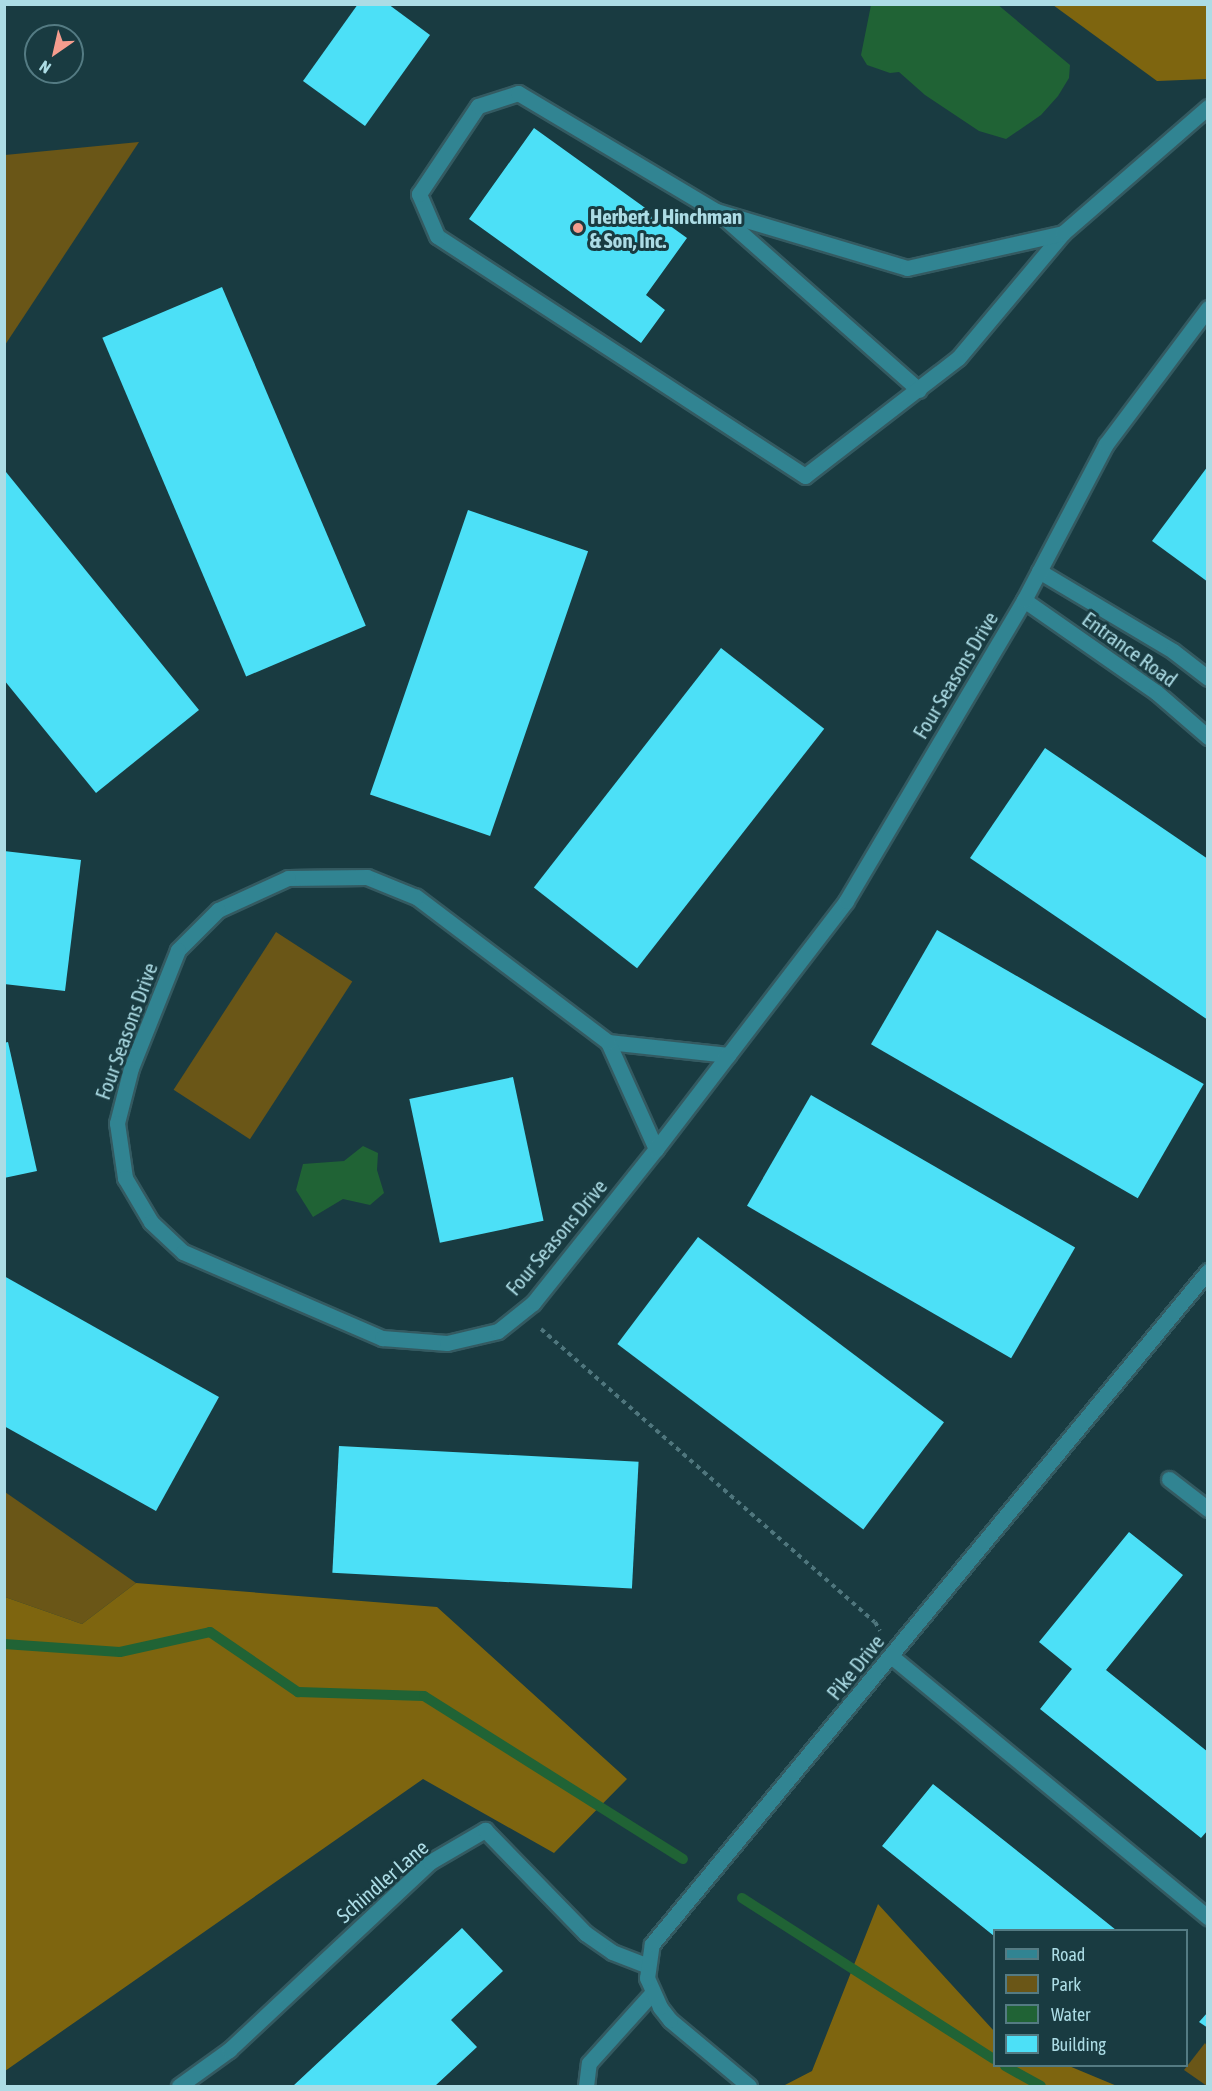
<!DOCTYPE html>
<html>
<head>
<meta charset="utf-8">
<style>
	body { margin:0 }
	#map { position:relative; width:1212px; height:2091px; overflow:hidden; background:#193b41; font-family:"Asap Condensed",sans-serif }
	div>[style] { position:absolute }
	.green>* { inset:0; background:#6a5617; transform-origin:0 0 }
	.forest>* { inset:0; background:#7e650f }
	.water>* { inset:0; background:#206335 }
	.stream>* { height:10px; margin:-5px; padding:0 5px; transform-origin:5px; border-radius:5px; background:#206335 }
	.building>* { inset:0; background:#4ce0f7; transform-origin:0 0 }
	.path>* { height:4px; margin-top:-2px; transform-origin:0; background:repeating-linear-gradient(90deg,#4f767d 0 4.5px,transparent 0 9px) }
	.roads { filter:drop-shadow(2px 0 #345a61) drop-shadow(-2px 0 #345a61) drop-shadow(0 2px #345a61) drop-shadow(0 -2px #345a61) }
	.minor>* { height:15px; margin:-7.5px; padding:0 7.5px; transform-origin:7.5px; border-radius:7.5px; background:#318492 }
	.dots>* { width:16px; height:16px; translate:-50% -50%; box-sizing:border-box; border:3px solid #193b41; border-radius:50% }
	span { translate:-50% -50%; white-space:nowrap; text-align:center; line-height:1.15; -webkit-text-stroke:6px #193b41; paint-order:stroke }
	.poi-label { font-size:21px; color:#acdce5; font-weight:700 }
	.left { translate:0 -50%; text-align:left }
	.street-label { font-size:21px; color:#acdce5 }
	.frame { position:absolute; inset:0; border:6px solid #acdce5; pointer-events:none }
	.legend { position:absolute; left:993px; top:1929px; width:195px; height:138px; box-sizing:border-box; background:#193b41; border:2px solid #547b83; margin:0; padding:8px 10px; list-style:none; font-size:18px; color:#acdce5 }
	.legend li { display:flex; align-items:center; gap:12px; height:30px }
	.legend b { width:30px; border:2px solid #547b83 }
	.north { position:absolute; left:24px; top:24px; width:60px; height:60px; box-sizing:border-box; background:#193b41; border:2px solid #547b83; border-radius:50%; rotate:214deg; font-size:16px; font-weight:700; line-height:24px; text-align:center; color:#acdce5 }
	.north::after { content:''; display:block; margin:auto; width:21px; height:27px; background:#f59d8e; clip-path:polygon(50% 0,100% 100%,50% 72%,0 100%) }
</style>
</head>
<body>
<div id="map">
	<div class="green">
		<i style="clip-path:polygon(139px 142px,5px 345px,5px 155px)"></i>
		<i style="left:276px;top:932px;width:91px;height:188px;rotate:33deg"></i>
		<i style="clip-path:polygon(5px 1492px,136px 1583px,82px 1624px,5px 1597px)"></i>
		<i style="clip-path:polygon(1205px 2043px,1207px 2046px,1207px 2086px,1184px 2070px)"></i>
	</div>
	<div class="forest">
		<i style="clip-path:polygon(1053px 5px,1207px 5px,1207px 79px,1157px 81px)"></i>
		<i style="clip-path:polygon(136px 1583px,437px 1607px,627px 1779px,554px 1853px,423px 1779px,5px 2071px,5px 1597px,82px 1624px)"></i>
		<i style="clip-path:polygon(878px 1904px,994px 2031px,994px 2066px,1069px 2066px,1117px 2086px,783px 2086px,812px 2071px)"></i>
	</div>
	<div class="water">
		<i style="clip-path:polygon(997px 4px,1070px 65px,1069px 78px,1058px 96px,1041px 115px,1006px 139px,979px 131px,925px 95px,899px 72px,890px 73px,867px 65px,861px 55px,871px 5px)"></i>
		<i style="clip-path:polygon(363px 1146px,378px 1153px,377px 1170px,384px 1193px,370px 1205px,343px 1199px,313px 1217px,296px 1190px,303px 1164px,344px 1161px)"></i>
	</div>
	<div class="stream">
		<i style="left:4px;top:1644px;width:116px;rotate:3.9deg"></i>
		<i style="left:120px;top:1652px;width:92px;rotate:-12.5deg"></i>
		<i style="left:210px;top:1632px;width:107px;rotate:34.3deg"></i>
		<i style="left:298px;top:1692px;width:126px;rotate:1.8deg"></i>
		<i style="left:424px;top:1696px;width:306px;rotate:32.2deg"></i>
		<i style="left:742px;top:1898px;width:299px;rotate:32.6deg"></i>
		<i style="left:1005px;top:2066px;width:41px;rotate:29.1deg"></i>
	</div>
	<div class="building">
		<i style="clip-path:polygon(358px 4px,388px 4px,430px 35px,365px 126px,303px 81px)"></i>
		<i style="clip-path:polygon(534px 128px,687px 238px,646px 295px,665px 310px,641px 343px,469px 219px)"></i>
		<i style="left:222px;top:287px;width:368px;height:130px;rotate:67deg"></i>
		<i style="clip-path:polygon(1208px 466px,1208px 582px,1152px 541px)"></i>
		<i style="clip-path:polygon(6px 472px,199px 710px,96px 793px,4px 680px)"></i>
		<i style="left:468px;top:510px;width:127px;height:301px;rotate:19deg"></i>
		<i style="left:721px;top:648px;width:131px;height:304px;rotate:38deg"></i>
		<i style="clip-path:polygon(1045px 748px,1208px 859px,1208px 1020px,970px 858px)"></i>
		<i style="clip-path:polygon(4px 851px,81px 860px,65px 991px,4px 984px)"></i>
		<i style="left:937px;top:930px;width:308px;height:132px;rotate:30deg"></i>
		<i style="clip-path:polygon(8px 1042px,37px 1171px,4px 1178px,4px 1043px)"></i>
		<i style="left:513px;top:1077px;width:147px;height:106px;rotate:78deg"></i>
		<i style="left:811px;top:1095px;width:305px;height:128px;rotate:30deg"></i>
		<i style="left:698px;top:1237px;width:308px;height:134px;rotate:37deg"></i>
		<i style="clip-path:polygon(4px 1276px,219px 1397px,156px 1511px,4px 1426px)"></i>
		<i style="left:339px;top:1446px;width:300px;height:127px;rotate:3deg"></i>
		<i style="clip-path:polygon(1129px 1532px,1183px 1575px,1106px 1670px,1208px 1752px,1208px 1830px,1201px 1838px,1040px 1709px,1072px 1669px,1039px 1642px)"></i>
		<i style="clip-path:polygon(933px 1784px,1045px 1873px,1116px 1930px,994px 1930px,994px 1936px,882px 1846px)"></i>
		<i style="clip-path:polygon(462px 1928px,503px 1971px,451px 2020px,477px 2047px,435px 2086px,293px 2086px)"></i>
		<i style="clip-path:polygon(1208px 2012px,1208px 2028px,1199px 2022px)"></i>
	</div>
	<div class="path">
		<i style="left:541px;top:1329px;width:444px;rotate:41.3deg"></i>
		<i style="left:875px;top:1622px;width:10px;rotate:61deg"></i>
	</div>
	<div class="roads">
		<div class="minor">
			<i style="left:721px;top:215px;width:264px;rotate:41.5deg"></i>
			<i style="left:1063px;top:233px;width:163px;rotate:130deg"></i>
			<i style="left:958px;top:358px;width:193px;rotate:142.4deg"></i>
			<i style="left:805px;top:476px;width:439px;rotate:-146.9deg"></i>
			<i style="left:437px;top:236px;width:46px;rotate:-113.2deg"></i>
			<i style="left:419px;top:194px;width:106px;rotate:-56.2deg"></i>
			<i style="left:478px;top:106px;width:42px;rotate:-18deg"></i>
			<i style="left:518px;top:93px;width:230px;rotate:30.8deg"></i>
			<i style="left:716px;top:211px;width:199px;rotate:16.6deg"></i>
			<i style="left:907px;top:268px;width:160px;rotate:-12.6deg"></i>
			<i style="left:1063px;top:233px;width:192px;rotate:-41deg"></i>
			<i style="left:1039px;top:571px;width:156px;rotate:30.8deg"></i>
			<i style="left:1173px;top:651px;width:44px;rotate:37.6deg"></i>
			<i style="left:1024px;top:600px;width:161px;rotate:34.9deg"></i>
			<i style="left:1156px;top:692px;width:69px;rotate:40.9deg"></i>
			<i style="left:608px;top:1042px;width:121px;rotate:6.2deg"></i>
			<i style="left:656px;top:1149px;width:117px;rotate:-114.2deg"></i>
			<i style="left:608px;top:1042px;width:241px;rotate:-142.9deg"></i>
			<i style="left:416px;top:897px;width:53px;rotate:-157.8deg"></i>
			<i style="left:367px;top:877px;width:79px;rotate:179.3deg"></i>
			<i style="left:288px;top:878px;width:77px;rotate:155.4deg"></i>
			<i style="left:218px;top:910px;width:57px;rotate:135deg"></i>
			<i style="left:178px;top:950px;width:127px;rotate:111.7deg"></i>
			<i style="left:131px;top:1068px;width:57px;rotate:104.3deg"></i>
			<i style="left:117px;top:1123px;width:56px;rotate:81.7deg"></i>
			<i style="left:125px;top:1178px;width:51px;rotate:59.4deg"></i>
			<i style="left:151px;top:1222px;width:44px;rotate:43.2deg"></i>
			<i style="left:183px;top:1252px;width:217px;rotate:23.4deg"></i>
			<i style="left:382px;top:1338px;width:65px;rotate:4.4deg"></i>
			<i style="left:447px;top:1343px;width:52px;rotate:-13.2deg"></i>
			<i style="left:498px;top:1331px;width:45px;rotate:-38.7deg"></i>
			<i style="left:533px;top:1303px;width:197px;rotate:-51.4deg"></i>
			<i style="left:656px;top:1149px;width:312px;rotate:-52.5deg"></i>
			<i style="left:846px;top:901px;width:350px;rotate:-59.4deg"></i>
			<i style="left:1024px;top:600px;width:176px;rotate:-62.3deg"></i>
			<i style="left:1106px;top:444px;width:170px;rotate:-53.1deg"></i>
			<i style="left:1169px;top:1479px;width:49px;rotate:37.6deg"></i>
			<i style="left:891px;top:1656px;width:411px;rotate:39.5deg"></i>
			<i style="left:179px;top:2086px;width:62px;rotate:-35.8deg"></i>
			<i style="left:229px;top:2050px;width:275px;rotate:-43.1deg"></i>
			<i style="left:430px;top:1862px;width:64px;rotate:-30.2deg"></i>
			<i style="left:485px;top:1830px;width:144px;rotate:45.8deg"></i>
			<i style="left:585px;top:1933px;width:33px;rotate:35deg"></i>
			<i style="left:612px;top:1952px;width:36px;rotate:21deg"></i>
			<i style="left:586px;top:2086px;width:23px;rotate:-83deg"></i>
			<i style="left:589px;top:2063px;width:94px;rotate:-48deg"></i>
			<i style="left:749px;top:2086px;width:103px;rotate:-140.1deg"></i>
			<i style="left:670px;top:2020px;width:16px;rotate:-128deg"></i>
			<i style="left:660px;top:2007px;width:32px;rotate:-114deg"></i>
			<i style="left:647px;top:1978px;width:34px;rotate:-82deg"></i>
			<i style="left:652px;top:1944px;width:873px;rotate:-50.44deg"></i>
		</div>
	</div>
	<div class="dots">
		<i style="left:578px;top:228px;background:#f59d8e"></i>
	</div>
	<div class="poi-label">
		<span class="left" style="left:590px;top:228px">Herbert J Hinchman<br>&amp; Son, Inc.</span>
	</div>
	<div class="street-label">
		<span style="left:1130px;top:649px;rotate:36deg">Entrance Road</span>
		<span style="left:955px;top:675px;rotate:-59deg">Four Seasons Drive</span>
		<span style="left:126px;top:1031px;rotate:-70deg">Four Seasons Drive</span>
		<span style="left:556px;top:1237px;rotate:-50deg">Four Seasons Drive</span>
		<span style="left:855px;top:1667px;rotate:-51deg">Pike Drive</span>
		<span style="left:382px;top:1881px;rotate:-41deg">Schindler Lane</span>
	</div>
	<div class="frame"></div>
	<ul class="legend">
	<li><b style="height:8px;background:#318492"></b>Road</li>
	<li><b style="height:16px;background:#6a5617"></b>Park</li>
	<li><b style="height:16px;background:#206335"></b>Water</li>
	<li><b style="height:16px;background:#4ce0f7"></b>Building</li>
	</ul>
	<div class="north">N</div>
</div>
</body>
</html>
